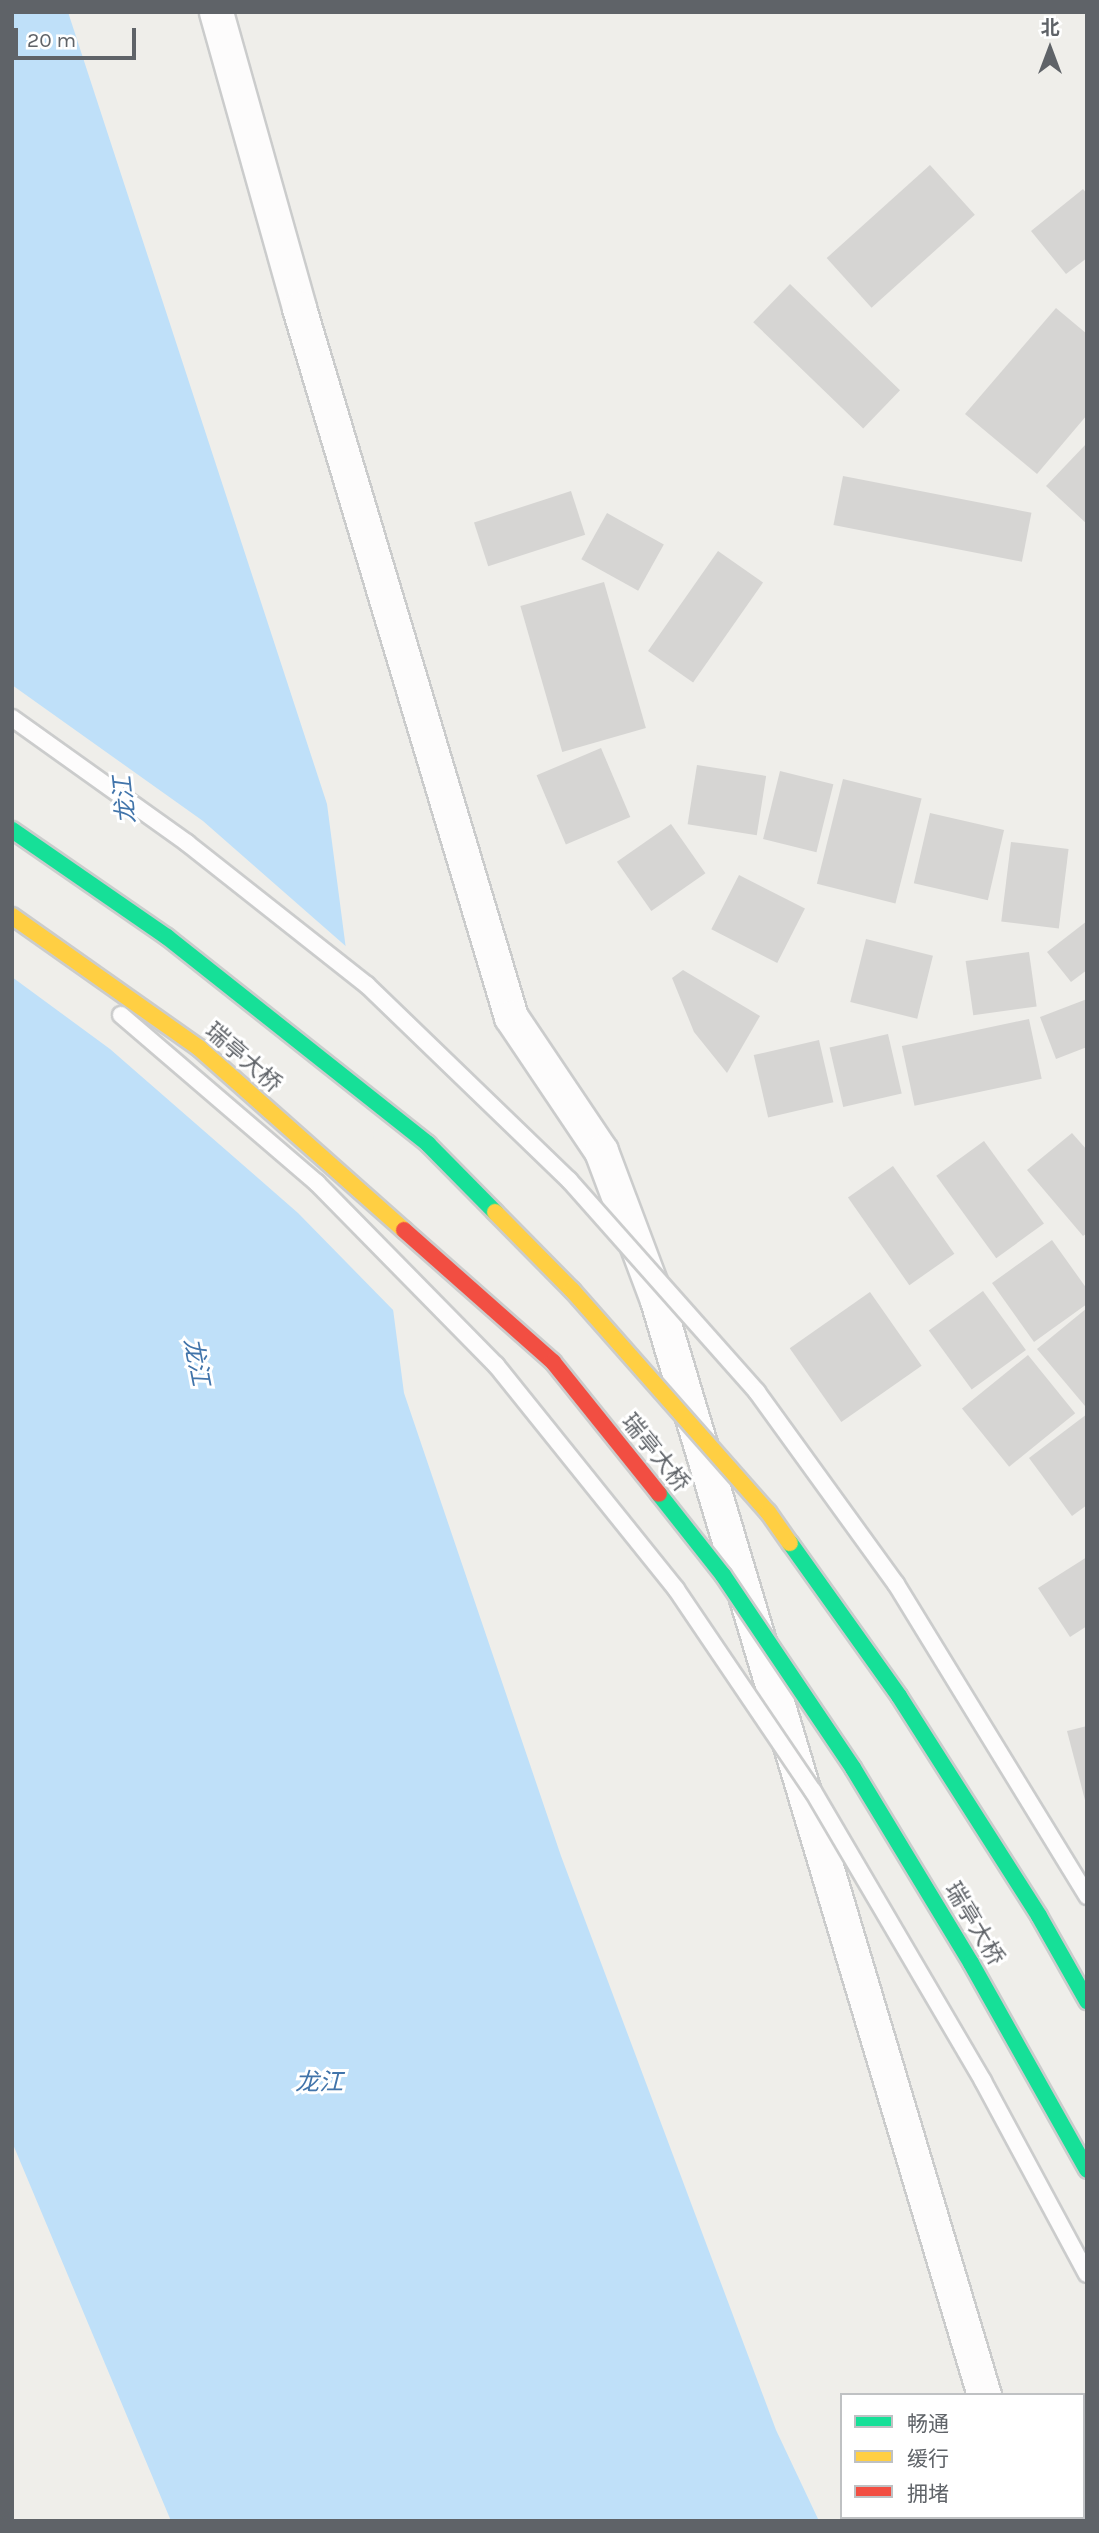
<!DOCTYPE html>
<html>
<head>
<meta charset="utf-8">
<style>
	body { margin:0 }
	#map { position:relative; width:1099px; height:2533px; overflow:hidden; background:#efeeea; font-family:Karla,"Noto Sans SC",sans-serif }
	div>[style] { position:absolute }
	.water>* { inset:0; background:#bfe0f9 }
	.pier>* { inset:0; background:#efeeea }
	.building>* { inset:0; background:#d6d5d3; transform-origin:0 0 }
	.roads { filter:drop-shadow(2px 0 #cbcccc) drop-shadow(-2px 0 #cbcccc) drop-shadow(0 2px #cbcccc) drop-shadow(0 -2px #cbcccc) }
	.street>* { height:33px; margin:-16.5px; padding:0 16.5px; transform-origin:16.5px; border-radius:16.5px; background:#fdfcfc }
	.bridges { filter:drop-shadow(2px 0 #cbcccc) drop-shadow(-2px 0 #cbcccc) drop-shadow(0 2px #cbcccc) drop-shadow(0 -2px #cbcccc) }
	.lane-bridge>* { height:16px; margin:-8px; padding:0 8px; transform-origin:8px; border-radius:8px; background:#fdfcfc }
	.fast-bridge>* { height:16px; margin:-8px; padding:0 8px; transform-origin:8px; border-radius:8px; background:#16e098 }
	.slow-bridge>* { height:16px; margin:-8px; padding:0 8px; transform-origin:8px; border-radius:8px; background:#ffcf43 }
	.jam-bridge>* { height:16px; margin:-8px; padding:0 8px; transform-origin:8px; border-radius:8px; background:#f24e42 }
	span { translate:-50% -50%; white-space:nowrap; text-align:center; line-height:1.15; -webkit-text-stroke:6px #fff; paint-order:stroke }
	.street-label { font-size:23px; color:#5f6368 }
	.water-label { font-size:24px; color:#4174aa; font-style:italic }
	.frame { position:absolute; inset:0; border:14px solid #5f6368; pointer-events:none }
	.legend { position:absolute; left:840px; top:2393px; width:245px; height:126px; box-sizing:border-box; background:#fff; border:2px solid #bfc1c3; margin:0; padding:9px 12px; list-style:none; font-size:21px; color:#5f6368 }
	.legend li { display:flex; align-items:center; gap:14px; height:35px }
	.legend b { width:35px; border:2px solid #bfc1c3 }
	.north { position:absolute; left:1015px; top:14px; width:70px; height:70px; -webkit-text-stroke:5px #fff; paint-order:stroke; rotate:0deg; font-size:19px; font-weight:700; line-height:28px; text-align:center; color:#5f6368 }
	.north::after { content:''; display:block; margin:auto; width:24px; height:32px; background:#5f6368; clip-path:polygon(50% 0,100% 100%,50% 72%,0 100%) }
	.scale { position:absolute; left:14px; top:28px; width:122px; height:32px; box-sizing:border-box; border:4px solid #5f6368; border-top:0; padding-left:9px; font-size:21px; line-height:24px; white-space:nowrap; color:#5f6368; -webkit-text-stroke:5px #fff; paint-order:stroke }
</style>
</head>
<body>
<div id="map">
	<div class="water">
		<i style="clip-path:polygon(12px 12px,68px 12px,327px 804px,404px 1393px,561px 1856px,776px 2430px,819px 2521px,171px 2521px,12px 2142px)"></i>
	</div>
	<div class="pier">
		<i style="clip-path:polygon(12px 685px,203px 821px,349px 949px,397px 1314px,298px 1213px,110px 1049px,12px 977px)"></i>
	</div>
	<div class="building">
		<i style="left:930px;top:165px;width:67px;height:139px;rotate:48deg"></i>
		<i style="clip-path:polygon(1083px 189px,1087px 194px,1087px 258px,1066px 274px,1031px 231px)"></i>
		<i style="left:790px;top:284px;width:153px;height:53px;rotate:44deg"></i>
		<i style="clip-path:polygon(1056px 308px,1087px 334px,1087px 415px,1037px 474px,965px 414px)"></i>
		<i style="clip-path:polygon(1087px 443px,1087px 524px,1046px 486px)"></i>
		<i style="left:843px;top:476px;width:192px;height:50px;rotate:11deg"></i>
		<i style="left:571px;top:491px;width:46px;height:102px;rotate:72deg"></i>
		<i style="left:607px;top:513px;width:65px;height:53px;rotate:29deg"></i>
		<i style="left:718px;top:551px;width:55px;height:122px;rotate:35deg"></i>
		<i style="left:604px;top:582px;width:152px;height:87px;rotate:74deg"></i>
		<i style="left:601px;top:748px;width:75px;height:70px;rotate:67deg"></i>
		<i style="left:697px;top:765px;width:70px;height:60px;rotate:9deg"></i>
		<i style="left:780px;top:771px;width:55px;height:70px;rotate:14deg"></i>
		<i style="left:843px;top:779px;width:81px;height:108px;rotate:14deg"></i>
		<i style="left:930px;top:813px;width:76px;height:72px;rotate:13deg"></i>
		<i style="left:671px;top:824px;width:60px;height:66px;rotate:55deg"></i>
		<i style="left:1011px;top:842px;width:58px;height:80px;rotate:7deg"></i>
		<i style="left:739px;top:875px;width:74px;height:61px;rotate:27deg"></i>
		<i style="clip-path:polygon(1087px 921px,1087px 970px,1071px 982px,1047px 952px)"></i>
		<i style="left:866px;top:939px;width:69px;height:65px;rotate:14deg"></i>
		<i style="left:1029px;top:952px;width:55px;height:64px;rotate:82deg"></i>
		<i style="clip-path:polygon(683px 970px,760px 1016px,727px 1073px,694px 1032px,672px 978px)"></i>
		<i style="clip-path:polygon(1087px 999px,1087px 1047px,1056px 1059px,1040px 1017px)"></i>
		<i style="left:1029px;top:1019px;width:61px;height:130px;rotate:78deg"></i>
		<i style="left:888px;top:1034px;width:61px;height:60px;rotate:77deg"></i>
		<i style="left:819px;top:1040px;width:64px;height:67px;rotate:77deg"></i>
		<i style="clip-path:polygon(1072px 1133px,1087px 1150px,1087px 1233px,1083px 1236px,1027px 1170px)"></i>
		<i style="left:984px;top:1141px;width:102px;height:59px;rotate:54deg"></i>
		<i style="left:893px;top:1166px;width:107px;height:55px;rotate:55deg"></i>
		<i style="clip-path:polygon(1052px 1240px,1087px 1289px,1087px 1304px,1034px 1342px,992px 1283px)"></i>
		<i style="left:983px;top:1291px;width:73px;height:67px;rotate:54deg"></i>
		<i style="left:870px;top:1292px;width:90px;height:98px;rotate:55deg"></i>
		<i style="clip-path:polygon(1087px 1308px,1087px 1405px,1085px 1406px,1037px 1349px)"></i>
		<i style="left:1028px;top:1355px;width:75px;height:85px;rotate:51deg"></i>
		<i style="clip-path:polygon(1087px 1414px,1087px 1505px,1072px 1516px,1029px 1458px)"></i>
		<i style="clip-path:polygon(1087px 1557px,1087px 1626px,1070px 1637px,1038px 1588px)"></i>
		<i style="clip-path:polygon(1087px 1726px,1087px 1804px,1086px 1804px,1067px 1731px)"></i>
	</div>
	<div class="roads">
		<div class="street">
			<i style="left:216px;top:12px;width:307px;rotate:74.3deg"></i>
			<i style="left:299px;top:308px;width:740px;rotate:73.35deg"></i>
			<i style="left:511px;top:1017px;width:161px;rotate:56.1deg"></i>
			<i style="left:601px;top:1151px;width:159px;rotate:69.4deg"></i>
			<i style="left:657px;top:1300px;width:1143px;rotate:73.37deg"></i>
			<i style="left:1024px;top:2517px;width:4px;rotate:76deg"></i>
		</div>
	</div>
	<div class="bridges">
		<div class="lane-bridge">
			<i style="left:12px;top:718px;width:215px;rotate:35.5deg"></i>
			<i style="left:187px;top:843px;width:229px;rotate:38.3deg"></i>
			<i style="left:367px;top:985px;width:281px;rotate:44deg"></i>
			<i style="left:569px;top:1180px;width:283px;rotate:48.4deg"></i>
			<i style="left:757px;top:1392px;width:237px;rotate:54.1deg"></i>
			<i style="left:896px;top:1584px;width:366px;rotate:58.5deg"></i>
			<i style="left:121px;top:1015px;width:258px;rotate:40.6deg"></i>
			<i style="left:317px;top:1183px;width:255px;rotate:45.5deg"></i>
			<i style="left:496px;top:1365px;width:287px;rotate:51.2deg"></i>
			<i style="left:676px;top:1589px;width:244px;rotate:55.9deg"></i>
			<i style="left:813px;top:1791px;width:336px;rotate:59.6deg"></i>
			<i style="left:983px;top:2081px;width:219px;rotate:61.7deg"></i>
		</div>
		<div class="fast-bridge">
			<i style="left:12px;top:830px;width:188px;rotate:34.6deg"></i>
			<i style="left:167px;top:937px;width:333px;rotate:38.4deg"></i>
			<i style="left:428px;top:1144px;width:95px;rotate:45.4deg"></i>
			<i style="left:659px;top:1494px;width:103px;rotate:51.7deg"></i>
			<i style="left:723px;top:1575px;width:233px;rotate:56deg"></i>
			<i style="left:853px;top:1768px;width:228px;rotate:58.8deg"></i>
			<i style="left:971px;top:1963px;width:237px;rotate:60.7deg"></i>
			<i style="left:790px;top:1543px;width:188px;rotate:54.5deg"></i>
			<i style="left:899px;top:1696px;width:261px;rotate:57.5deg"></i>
			<i style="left:1039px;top:1916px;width:98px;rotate:60.5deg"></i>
		</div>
		<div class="slow-bridge">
			<i style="left:12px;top:916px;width:229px;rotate:35.2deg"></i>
			<i style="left:199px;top:1048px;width:274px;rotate:41.6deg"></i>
			<i style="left:495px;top:1212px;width:110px;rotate:45.4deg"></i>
			<i style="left:572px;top:1290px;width:296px;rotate:48.6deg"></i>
			<i style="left:768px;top:1512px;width:38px;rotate:55deg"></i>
		</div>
		<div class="jam-bridge">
			<i style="left:404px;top:1230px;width:199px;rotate:41.5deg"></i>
			<i style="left:553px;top:1362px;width:169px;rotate:51.2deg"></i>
		</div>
	</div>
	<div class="street-label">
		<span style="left:243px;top:1058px;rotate:41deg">瑞亭大桥</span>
		<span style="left:655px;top:1453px;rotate:51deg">瑞亭大桥</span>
		<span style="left:974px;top:1924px;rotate:59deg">瑞亭大桥</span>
	</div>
	<div class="water-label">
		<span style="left:125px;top:800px;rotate:-96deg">龙江</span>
		<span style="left:196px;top:1362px;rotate:79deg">龙江</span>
		<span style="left:319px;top:2083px">龙江</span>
	</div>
	<div class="frame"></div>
	<ul class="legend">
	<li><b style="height:9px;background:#16e098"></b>畅通</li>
	<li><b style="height:9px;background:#ffcf43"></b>缓行</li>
	<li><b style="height:9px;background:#f24e42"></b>拥堵</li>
	</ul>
	<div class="north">北</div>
	<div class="scale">20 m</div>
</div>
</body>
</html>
